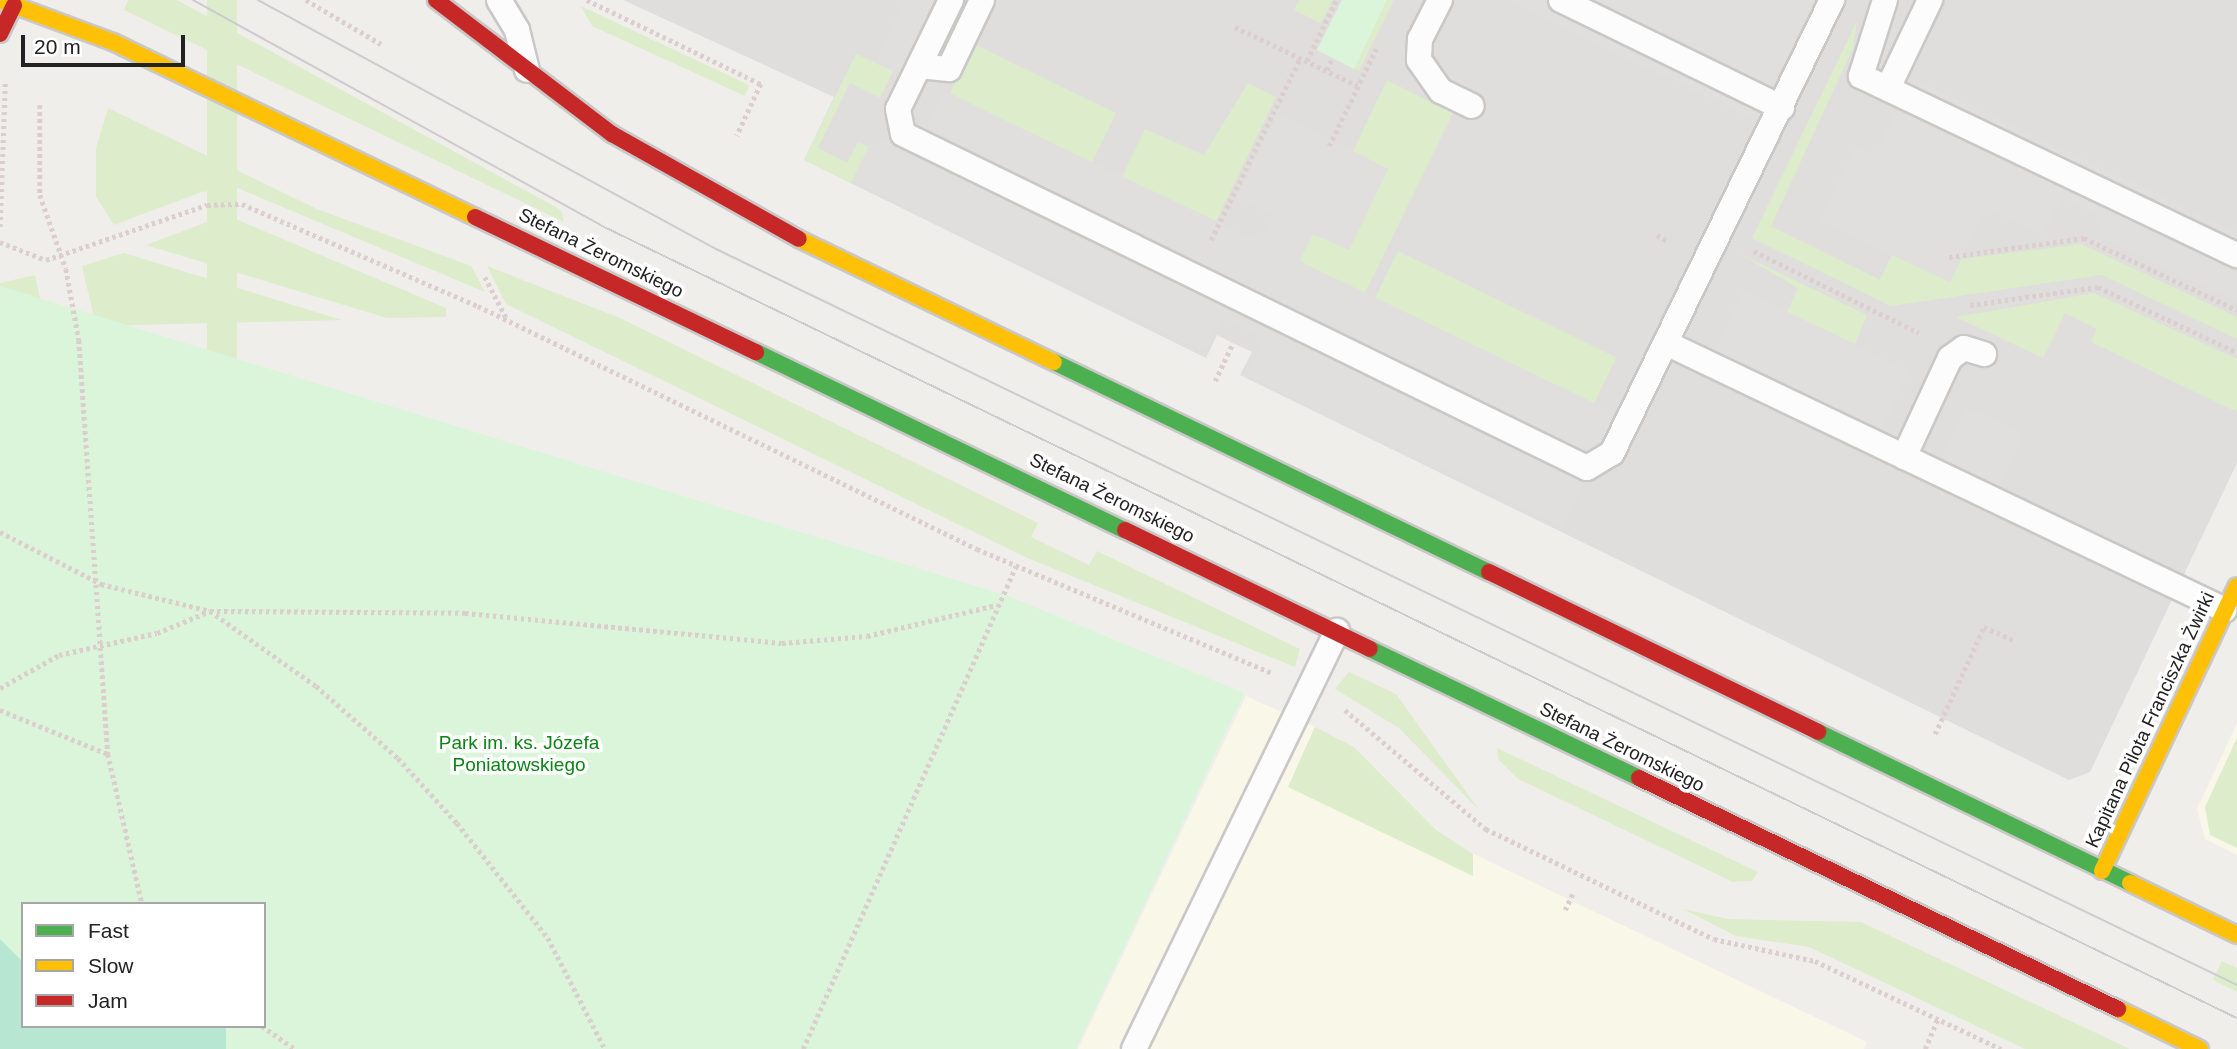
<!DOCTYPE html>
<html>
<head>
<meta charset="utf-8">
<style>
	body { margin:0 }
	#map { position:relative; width:2237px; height:1049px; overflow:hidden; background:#f0eeeb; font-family:Arial,sans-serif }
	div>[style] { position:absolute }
	.residential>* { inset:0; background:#dfdedc }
	.education>* { inset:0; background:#f8f7e8 }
	.grass>* { inset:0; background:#ddeccb; transform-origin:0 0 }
	.park>* { inset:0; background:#daf5da }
	.pitch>* { inset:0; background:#b7e6d2 }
	.parking>* { inset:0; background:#e0dfde; transform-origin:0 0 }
	.path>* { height:4.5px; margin-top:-2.25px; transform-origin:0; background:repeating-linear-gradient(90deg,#dccecd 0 3.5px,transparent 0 7px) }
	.roads { filter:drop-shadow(2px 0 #c9c8c7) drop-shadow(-2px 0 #c9c8c7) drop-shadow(0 2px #c9c8c7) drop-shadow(0 -2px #c9c8c7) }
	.lane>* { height:24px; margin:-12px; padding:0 12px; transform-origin:12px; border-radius:12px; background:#fdfcfc }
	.fast>* { height:16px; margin:-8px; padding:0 8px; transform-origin:8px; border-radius:8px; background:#4caf50 }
	.slow>* { height:16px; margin:-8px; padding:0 8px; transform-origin:8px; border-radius:8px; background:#ffc107 }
	.jam>* { height:16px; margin:-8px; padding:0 8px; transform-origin:8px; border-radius:8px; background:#c62828 }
	.tram>* { height:2px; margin:-1px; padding:0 1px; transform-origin:1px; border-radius:1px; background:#ccc }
	span { translate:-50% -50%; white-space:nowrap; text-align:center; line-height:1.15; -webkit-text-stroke:7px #fff; paint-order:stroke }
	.street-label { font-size:19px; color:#222 }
	.park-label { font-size:19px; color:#0c8416 }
	.legend { position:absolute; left:21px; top:902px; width:245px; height:126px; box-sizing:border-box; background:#fff; border:2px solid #a7a7a7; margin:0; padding:9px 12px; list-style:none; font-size:21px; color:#222 }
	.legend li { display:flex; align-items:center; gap:14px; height:35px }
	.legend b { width:35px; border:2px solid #a7a7a7 }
	.scale { position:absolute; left:21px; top:35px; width:164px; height:32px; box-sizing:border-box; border:4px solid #222; border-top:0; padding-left:9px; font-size:21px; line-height:24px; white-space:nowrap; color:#222; -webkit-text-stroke:5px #fff; paint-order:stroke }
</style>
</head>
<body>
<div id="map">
	<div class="residential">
		<i style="clip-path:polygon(623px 0,2237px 0,2237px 463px,2090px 772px,2069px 780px,1240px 375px,1252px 352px,1233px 343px,1217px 335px,1206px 358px,804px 160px,834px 97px)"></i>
	</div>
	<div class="education">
		<i style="clip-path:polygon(1246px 696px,1315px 727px,1296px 769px,1867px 1042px,1864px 1049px,1078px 1049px)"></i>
		<i style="clip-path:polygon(2237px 723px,2237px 855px,2205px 839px,2197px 809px)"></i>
	</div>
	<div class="grass">
		<i style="clip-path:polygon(128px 0,177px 0,561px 210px,564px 222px,124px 10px)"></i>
		<i style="left:207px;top:0;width:30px;height:414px"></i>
		<i style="clip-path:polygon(1299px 0,1333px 0,1321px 23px,1294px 10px)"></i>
		<i style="clip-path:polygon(1387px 0,1394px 0,1359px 71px,1354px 69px)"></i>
		<i style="clip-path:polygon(581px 6px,749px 85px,745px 96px,592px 26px)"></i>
		<i style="clip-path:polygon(1857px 21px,1853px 48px,1771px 226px,1880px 280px,1892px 255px,1950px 282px,1961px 259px,2081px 244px,2237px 317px,2237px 339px,2102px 275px,1891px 306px,1752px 238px)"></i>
		<i style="left:974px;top:44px;width:158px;height:55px;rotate:26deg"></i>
		<i style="clip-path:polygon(856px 54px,893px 71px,880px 98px,850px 83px,818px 148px,847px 163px,858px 142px,869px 147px,851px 183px,804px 160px)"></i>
		<i style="clip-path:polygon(1387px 80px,1453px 113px,1365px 293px,1299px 261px,1313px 233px,1349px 250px,1388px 169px,1353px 151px)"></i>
		<i style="clip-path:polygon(1248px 83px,1276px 97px,1216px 221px,1122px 177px,1145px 129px,1204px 155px)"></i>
		<i style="clip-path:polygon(108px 108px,317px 209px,471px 266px,485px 292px,235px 187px,202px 192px,114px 225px,96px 197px,96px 148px)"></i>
		<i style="clip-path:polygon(226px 215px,446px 308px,446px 317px,387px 318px,146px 245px)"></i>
		<i style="left:1398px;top:251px;width:243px;height:52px;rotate:26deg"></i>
		<i style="clip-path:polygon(124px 253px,342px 320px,96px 326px,82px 266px)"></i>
		<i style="clip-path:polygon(1740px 254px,1867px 315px,1855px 344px,1787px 312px,1798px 288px)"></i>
		<i style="clip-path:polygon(487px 266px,620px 318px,1038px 523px,1031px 537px,1089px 565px,1097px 551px,1300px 649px,1295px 667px,1025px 557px,506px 304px)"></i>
		<i style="clip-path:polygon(35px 275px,46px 327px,0 329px,0 283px)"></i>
		<i style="clip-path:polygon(2094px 293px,2237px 359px,2237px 412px,2091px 342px,2097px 329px,2065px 313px,2043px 358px,1956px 317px)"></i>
		<i style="clip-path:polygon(1349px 672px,1396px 694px,1479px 810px,1399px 728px,1335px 689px)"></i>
		<i style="clip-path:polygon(1315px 727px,1354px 747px,1436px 830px,1473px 854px,1473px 876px,1288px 787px)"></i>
		<i style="clip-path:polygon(2237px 738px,2237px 848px,2210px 835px,2205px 807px)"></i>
		<i style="clip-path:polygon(1497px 748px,1758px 872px,1752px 881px,1733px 882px,1518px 779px,1498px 759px)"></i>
		<i style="clip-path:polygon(1683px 909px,1728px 919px,1861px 922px,2130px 1049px,2025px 1049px,1809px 947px,1736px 936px)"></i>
		<i style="clip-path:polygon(2222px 961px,2237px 968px,2237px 992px,2213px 980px)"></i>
	</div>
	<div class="park">
		<i style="clip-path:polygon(1342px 0,1387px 0,1354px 69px,1317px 50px)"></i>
		<i style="clip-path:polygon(evenodd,0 286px,1008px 596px,1244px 693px,1076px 1049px,0 1049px,0 286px,23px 904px,264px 904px,264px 1026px,23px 1026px,23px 904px)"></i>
	</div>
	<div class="pitch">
		<i style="clip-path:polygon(0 939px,23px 962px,23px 1026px,226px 1026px,226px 1049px,0 1049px)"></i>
	</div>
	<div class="parking">
		<i style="clip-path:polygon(905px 0,951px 0,912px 80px,875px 63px)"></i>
		<i style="clip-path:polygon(1509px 0,1814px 0,1814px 1px,1754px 120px)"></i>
		<i style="clip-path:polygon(1912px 78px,2237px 232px,2237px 302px,2098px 236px,2106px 220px,2061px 198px,2043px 235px,1985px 208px,1950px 282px,1820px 220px,1855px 147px,1875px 155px)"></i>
		<i style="clip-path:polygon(945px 92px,1260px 242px,1273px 215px,1237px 198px,1278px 114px,1388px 169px,1349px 250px,1313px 234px,1299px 261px,1615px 413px,1562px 528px,1247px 374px,1264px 338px,1221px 318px,1204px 352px,853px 181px,869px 147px,919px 125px,927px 127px)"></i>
		<i style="left:1744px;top:291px;width:184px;height:81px;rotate:26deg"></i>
		<i style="left:1966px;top:407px;width:64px;height:71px;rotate:25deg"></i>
	</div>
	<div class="path">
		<i style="left:306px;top:0;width:87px;rotate:30.4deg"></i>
		<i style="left:587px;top:0;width:193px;rotate:25.8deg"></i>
		<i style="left:761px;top:84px;width:57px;rotate:114.8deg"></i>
		<i style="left:1235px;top:27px;width:136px;rotate:25.6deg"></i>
		<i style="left:1307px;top:61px;width:68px;rotate:-64.6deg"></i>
		<i style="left:1327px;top:70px;width:13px;rotate:-67deg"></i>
		<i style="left:40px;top:105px;width:90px;rotate:90deg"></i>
		<i style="left:40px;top:195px;width:78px;rotate:70.6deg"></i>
		<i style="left:66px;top:269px;width:72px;rotate:79.6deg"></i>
		<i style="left:79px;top:340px;width:415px;rotate:86deg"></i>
		<i style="left:108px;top:754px;width:154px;rotate:77.2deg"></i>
		<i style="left:1329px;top:146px;width:108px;rotate:-64.1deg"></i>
		<i style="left:0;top:227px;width:145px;rotate:-88deg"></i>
		<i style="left:1657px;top:235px;width:13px;rotate:29deg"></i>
		<i style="left:1211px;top:240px;width:203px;rotate:-63.9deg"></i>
		<i style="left:0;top:242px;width:49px;rotate:21.4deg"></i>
		<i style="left:46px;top:260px;width:170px;rotate:-18.9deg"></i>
		<i style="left:207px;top:205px;width:35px;rotate:-2deg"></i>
		<i style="left:242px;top:204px;width:257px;rotate:23.4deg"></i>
		<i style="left:478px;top:306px;width:555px;rotate:25.96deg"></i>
		<i style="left:977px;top:549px;width:320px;rotate:22.8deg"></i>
		<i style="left:1754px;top:251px;width:184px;rotate:26.4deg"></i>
		<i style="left:1949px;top:257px;width:136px;rotate:-8deg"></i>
		<i style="left:2084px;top:238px;width:169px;rotate:25.2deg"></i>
		<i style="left:485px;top:277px;width:47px;rotate:62.4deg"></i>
		<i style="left:1970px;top:305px;width:129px;rotate:-8deg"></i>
		<i style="left:2098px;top:287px;width:153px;rotate:25.1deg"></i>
		<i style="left:1215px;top:381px;width:42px;rotate:-64.7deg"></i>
		<i style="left:0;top:532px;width:114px;rotate:27.2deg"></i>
		<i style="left:101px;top:584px;width:112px;rotate:13.9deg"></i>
		<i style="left:210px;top:611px;width:255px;rotate:0.4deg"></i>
		<i style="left:465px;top:613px;width:318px;rotate:5.4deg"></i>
		<i style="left:782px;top:643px;width:85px;rotate:-4.7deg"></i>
		<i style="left:867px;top:636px;width:133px;rotate:-13.5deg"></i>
		<i style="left:0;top:688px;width:68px;rotate:-29.2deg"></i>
		<i style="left:59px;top:655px;width:100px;rotate:-12.7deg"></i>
		<i style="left:157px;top:633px;width:57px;rotate:-22.5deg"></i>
		<i style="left:210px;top:611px;width:130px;rotate:35.3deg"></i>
		<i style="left:316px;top:686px;width:109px;rotate:41.3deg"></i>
		<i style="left:398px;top:758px;width:88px;rotate:47.8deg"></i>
		<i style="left:457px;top:823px;width:147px;rotate:51.6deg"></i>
		<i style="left:548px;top:938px;width:125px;rotate:62.8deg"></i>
		<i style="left:0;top:710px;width:117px;rotate:22.2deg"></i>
		<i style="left:1345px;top:710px;width:185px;rotate:40.2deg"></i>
		<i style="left:1486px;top:829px;width:253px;rotate:25.8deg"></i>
		<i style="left:1714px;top:939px;width:103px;rotate:12.3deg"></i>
		<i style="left:1815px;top:961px;width:206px;rotate:25.3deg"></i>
		<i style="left:1935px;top:734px;width:118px;rotate:-65.4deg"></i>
		<i style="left:1984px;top:627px;width:34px;rotate:24deg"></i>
		<i style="left:1565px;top:910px;width:19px;rotate:-65deg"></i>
		<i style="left:262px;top:1026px;width:40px;rotate:34.9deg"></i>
		<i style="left:803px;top:1049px;width:528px;rotate:-66.2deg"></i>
		<i style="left:1925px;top:1049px;width:33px;rotate:-67deg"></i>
	</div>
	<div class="roads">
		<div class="lane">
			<i style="left:499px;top:0;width:35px;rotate:59deg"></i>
			<i style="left:517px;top:30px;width:41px;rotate:76deg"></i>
			<i style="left:951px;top:0;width:121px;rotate:115.9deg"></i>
			<i style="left:898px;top:109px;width:25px;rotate:79deg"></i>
			<i style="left:903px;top:134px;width:761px;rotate:26.03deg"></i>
			<i style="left:1587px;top:468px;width:29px;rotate:-31deg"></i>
			<i style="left:1612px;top:453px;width:504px;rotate:-64.1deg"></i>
			<i style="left:1440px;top:0;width:44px;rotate:117.1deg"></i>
			<i style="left:1420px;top:39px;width:21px;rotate:93deg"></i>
			<i style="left:1419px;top:60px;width:38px;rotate:55deg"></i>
			<i style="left:1441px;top:91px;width:34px;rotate:26deg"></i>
			<i style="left:1561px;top:0;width:246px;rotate:26deg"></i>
			<i style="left:1885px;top:0;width:80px;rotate:107.5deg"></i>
			<i style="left:1861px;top:76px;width:416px;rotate:25.5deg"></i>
			<i style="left:919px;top:66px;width:30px;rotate:6deg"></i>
			<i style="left:949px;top:69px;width:76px;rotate:-64.4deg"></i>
			<i style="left:1888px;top:88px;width:98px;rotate:-64.5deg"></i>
			<i style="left:1666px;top:343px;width:619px;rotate:25.53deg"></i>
			<i style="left:1904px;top:457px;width:109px;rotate:-65.1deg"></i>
			<i style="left:1950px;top:358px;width:17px;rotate:-36deg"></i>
			<i style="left:1964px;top:348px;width:21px;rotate:17deg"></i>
			<i style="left:1134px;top:1049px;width:465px;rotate:-64.1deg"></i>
		</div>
		<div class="fast">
			<i style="left:756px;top:352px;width:410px;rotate:25.8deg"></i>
			<i style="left:1054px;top:362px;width:483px;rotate:25.8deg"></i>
			<i style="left:1370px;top:649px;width:298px;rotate:25.6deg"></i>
			<i style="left:1818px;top:732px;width:347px;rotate:25.8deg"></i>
		</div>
		<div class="slow">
			<i style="left:0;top:0;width:121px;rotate:20.4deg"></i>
			<i style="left:113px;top:42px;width:402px;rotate:25.8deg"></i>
			<i style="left:799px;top:239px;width:283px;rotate:25.8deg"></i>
			<i style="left:2102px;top:871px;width:315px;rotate:-64.7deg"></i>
			<i style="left:2130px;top:883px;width:119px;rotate:25.9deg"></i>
			<i style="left:2118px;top:1009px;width:91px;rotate:26deg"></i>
		</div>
		<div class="jam">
			<i style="left:436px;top:0;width:221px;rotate:37.3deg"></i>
			<i style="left:612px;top:134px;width:214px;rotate:29.3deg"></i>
			<i style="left:0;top:34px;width:32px;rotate:-64deg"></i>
			<i style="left:475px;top:217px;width:312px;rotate:25.7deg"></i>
			<i style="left:1125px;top:530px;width:272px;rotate:25.9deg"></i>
			<i style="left:1489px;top:572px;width:366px;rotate:25.9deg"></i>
			<i style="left:1639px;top:778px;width:532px;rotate:25.75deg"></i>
		</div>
	</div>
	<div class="tram">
		<i style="left:193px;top:0;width:465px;rotate:28.9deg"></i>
		<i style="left:600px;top:225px;width:1819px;rotate:25.85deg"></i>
		<i style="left:258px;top:0;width:521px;rotate:28.53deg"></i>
		<i style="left:716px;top:249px;width:1690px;rotate:25.82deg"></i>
	</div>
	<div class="street-label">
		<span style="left:601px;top:253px;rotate:26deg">Stefana Żeromskiego</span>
		<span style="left:1112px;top:498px;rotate:26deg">Stefana Żeromskiego</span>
		<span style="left:2150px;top:720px;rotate:-65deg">Kapitana Pilota Franciszka Żwirki</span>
		<span style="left:1622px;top:747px;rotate:26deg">Stefana Żeromskiego</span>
	</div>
	<div class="park-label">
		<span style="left:519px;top:754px">Park im. ks. Józefa<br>Poniatowskiego</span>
	</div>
	<ul class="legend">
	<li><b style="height:9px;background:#4caf50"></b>Fast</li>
	<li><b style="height:9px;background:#ffc107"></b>Slow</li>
	<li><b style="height:9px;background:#c62828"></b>Jam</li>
	</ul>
	<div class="scale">20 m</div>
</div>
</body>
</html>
